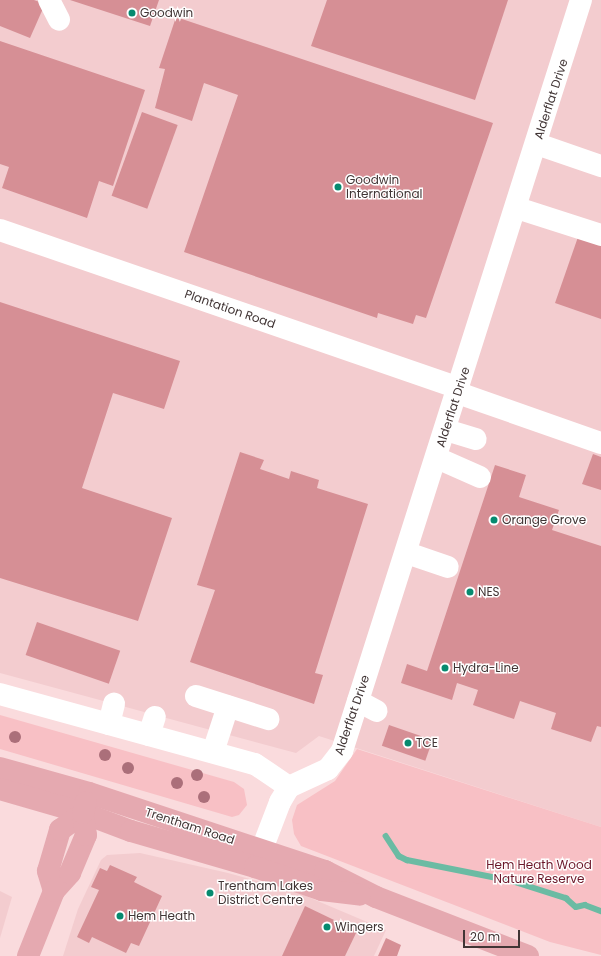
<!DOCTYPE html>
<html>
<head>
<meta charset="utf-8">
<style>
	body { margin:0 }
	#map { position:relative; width:601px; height:956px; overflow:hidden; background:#fadbdd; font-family:Poppins,sans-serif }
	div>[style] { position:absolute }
	.built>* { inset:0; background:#f3cccf }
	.green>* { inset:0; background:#f8c0c5 }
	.stream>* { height:5.5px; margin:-2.75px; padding:0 2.75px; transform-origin:2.75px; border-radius:2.75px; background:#6bbba3 }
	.building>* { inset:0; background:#d68f95; transform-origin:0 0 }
	.minor>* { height:22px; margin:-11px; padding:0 11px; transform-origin:11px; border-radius:11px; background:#fff }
	.major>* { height:22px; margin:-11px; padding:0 11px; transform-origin:11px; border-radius:11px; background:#e5a9b0 }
	.trees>* { width:12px; height:12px; margin:-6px; border-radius:50%; background:#ab6f7a }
	.dots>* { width:11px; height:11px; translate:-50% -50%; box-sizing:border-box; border:2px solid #fff; border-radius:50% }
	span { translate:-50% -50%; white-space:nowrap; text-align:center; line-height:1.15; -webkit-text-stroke:3px #fff; paint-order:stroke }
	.poi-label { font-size:12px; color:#413535 }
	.left { translate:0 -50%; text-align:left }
	.street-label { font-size:12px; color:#413535 }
	.park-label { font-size:12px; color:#6b1729 }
	.scale { position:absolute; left:463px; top:930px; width:57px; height:18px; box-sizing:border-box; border:2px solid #413535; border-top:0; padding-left:5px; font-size:12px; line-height:14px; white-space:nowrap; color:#413535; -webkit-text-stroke:3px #fff; paint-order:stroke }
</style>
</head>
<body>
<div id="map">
	<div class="built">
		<i style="clip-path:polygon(0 0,601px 0,601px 827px,319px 736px,296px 753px,0 673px)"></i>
		<i style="clip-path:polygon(140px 853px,228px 873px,294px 891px,386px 930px,374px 956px,63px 956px,78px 909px,101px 860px,107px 855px)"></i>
		<i style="clip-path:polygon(0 891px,12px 897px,0 938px)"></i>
	</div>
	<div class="green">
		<i style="clip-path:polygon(0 715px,234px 782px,244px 789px,247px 805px,239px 815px,232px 817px,0 749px)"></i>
		<i style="clip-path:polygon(357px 749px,601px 827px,601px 955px,550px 942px,301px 846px,294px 834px,292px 820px,297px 805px,335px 781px)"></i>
	</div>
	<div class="stream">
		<i style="left:386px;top:836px;width:24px;rotate:57deg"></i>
		<i style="left:399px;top:856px;width:9px;rotate:27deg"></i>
		<i style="left:407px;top:860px;width:107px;rotate:11.3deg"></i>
		<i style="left:512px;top:881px;width:57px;rotate:17.5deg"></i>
		<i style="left:566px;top:898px;width:13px;rotate:42deg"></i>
		<i style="left:576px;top:907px;width:9px;rotate:-13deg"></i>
		<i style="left:585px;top:905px;width:17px;rotate:21deg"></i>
	</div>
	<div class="building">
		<i style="clip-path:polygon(0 0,34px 0,45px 4px,30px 38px,0 26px)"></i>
		<i style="clip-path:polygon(70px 0,159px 0,150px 26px)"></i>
		<i style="clip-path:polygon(327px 0,508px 0,475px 100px,311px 46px)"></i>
		<i style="clip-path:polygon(176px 17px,493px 123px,426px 318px,416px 315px,413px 324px,378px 313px,377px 318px,184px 252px,238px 95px,204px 83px,192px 121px,155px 108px,165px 69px,159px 68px)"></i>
		<i style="clip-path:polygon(0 41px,145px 90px,113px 186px,99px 181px,87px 218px,2px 188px,9px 167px,0 164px)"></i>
		<i style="left:142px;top:112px;width:38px;height:89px;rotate:20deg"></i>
		<i style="clip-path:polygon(578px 237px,601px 245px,601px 319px,555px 303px)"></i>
		<i style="clip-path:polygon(0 302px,180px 361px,164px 409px,113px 393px,82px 488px,172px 518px,138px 621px,0 578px)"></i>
		<i style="clip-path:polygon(240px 452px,264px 460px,260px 469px,289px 479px,291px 471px,319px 480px,317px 488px,368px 504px,315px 673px,323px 675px,314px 704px,190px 662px,215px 590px,197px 585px)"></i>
		<i style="clip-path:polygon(593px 454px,601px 457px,601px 490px,582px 484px)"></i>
		<i style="clip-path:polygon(495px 465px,526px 475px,519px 497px,559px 510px,552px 530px,601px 546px,601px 727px,597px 726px,591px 742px,551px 729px,556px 713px,520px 701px,514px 719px,473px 705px,478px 690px,457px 683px,452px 700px,401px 683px,407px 664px,427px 671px)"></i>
		<i style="left:37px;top:622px;width:88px;height:35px;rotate:19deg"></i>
		<i style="left:389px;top:725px;width:46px;height:22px;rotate:19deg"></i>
		<i style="clip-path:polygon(110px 865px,137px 877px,134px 882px,162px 896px,139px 946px,131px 943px,126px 953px,92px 937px,89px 943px,77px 937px,99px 890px,91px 887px,100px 868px,107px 871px)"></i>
		<i style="clip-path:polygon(305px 906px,357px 931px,345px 956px,282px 956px)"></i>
		<i style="clip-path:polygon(386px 938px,401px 945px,397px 956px,378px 956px)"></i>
	</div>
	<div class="minor">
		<i style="left:49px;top:0;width:22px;rotate:63deg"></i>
		<i style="left:537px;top:144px;width:68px;rotate:19deg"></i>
		<i style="left:517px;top:208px;width:88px;rotate:17.8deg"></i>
		<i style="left:0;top:230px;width:486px;rotate:19deg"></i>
		<i style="left:458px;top:393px;width:151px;rotate:19.3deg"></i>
		<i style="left:446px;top:430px;width:31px;rotate:17deg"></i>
		<i style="left:437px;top:458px;width:47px;rotate:23.8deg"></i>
		<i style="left:407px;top:553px;width:43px;rotate:18.9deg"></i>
		<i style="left:0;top:694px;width:264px;rotate:15.4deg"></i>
		<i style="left:255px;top:764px;width:41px;rotate:34.1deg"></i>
		<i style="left:196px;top:696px;width:76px;rotate:17.7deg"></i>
		<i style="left:358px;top:701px;width:21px;rotate:28deg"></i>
		<i style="left:109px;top:724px;width:21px;rotate:-76deg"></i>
		<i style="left:149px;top:735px;width:19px;rotate:-72deg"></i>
		<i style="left:213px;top:752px;width:48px;rotate:-71.9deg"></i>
		<i style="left:262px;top:849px;width:50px;rotate:-69deg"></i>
		<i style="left:280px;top:802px;width:17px;rotate:-59deg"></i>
		<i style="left:289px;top:787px;width:43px;rotate:-24.8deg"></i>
		<i style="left:328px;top:769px;width:23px;rotate:-52deg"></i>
		<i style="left:342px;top:751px;width:788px;rotate:-72.35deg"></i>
	</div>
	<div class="major">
		<i style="left:0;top:768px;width:92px;rotate:15.7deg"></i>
		<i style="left:89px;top:793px;width:249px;rotate:18.3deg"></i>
		<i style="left:325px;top:871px;width:57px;rotate:27deg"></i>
		<i style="left:376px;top:897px;width:163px;rotate:21.2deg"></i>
		<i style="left:0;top:789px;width:86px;rotate:16.1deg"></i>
		<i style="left:83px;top:813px;width:51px;rotate:20.6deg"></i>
		<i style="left:131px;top:831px;width:129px;rotate:16.2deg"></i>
		<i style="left:255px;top:867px;width:71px;rotate:18.9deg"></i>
		<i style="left:322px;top:890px;width:38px;rotate:7deg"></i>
		<i style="left:54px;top:891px;width:21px;rotate:-107deg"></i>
		<i style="left:48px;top:871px;width:43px;rotate:-73.7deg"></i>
		<i style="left:60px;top:830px;width:29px;rotate:-36deg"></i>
		<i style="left:28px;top:956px;width:70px;rotate:-68.2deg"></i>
		<i style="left:54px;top:891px;width:24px;rotate:-48deg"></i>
		<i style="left:70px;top:873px;width:41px;rotate:-67.2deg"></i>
		<i style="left:86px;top:835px;width:22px;rotate:-98deg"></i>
		<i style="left:83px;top:813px;width:11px;rotate:-75deg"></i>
	</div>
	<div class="trees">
		<i style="left:15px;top:737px"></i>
		<i style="left:105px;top:755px"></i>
		<i style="left:128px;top:768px"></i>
		<i style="left:197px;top:775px"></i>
		<i style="left:177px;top:783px"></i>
		<i style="left:204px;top:797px"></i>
	</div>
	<div class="dots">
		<i style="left:132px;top:13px;background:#068a6f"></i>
		<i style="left:338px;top:187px;background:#068a6f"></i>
		<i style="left:494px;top:520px;background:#068a6f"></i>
		<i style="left:470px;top:592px;background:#068a6f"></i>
		<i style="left:445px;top:668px;background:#068a6f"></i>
		<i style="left:408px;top:743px;background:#068a6f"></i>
		<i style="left:210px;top:893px;background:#068a6f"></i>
		<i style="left:120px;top:916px;background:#068a6f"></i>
		<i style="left:327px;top:927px;background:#068a6f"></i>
	</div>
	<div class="poi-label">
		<span class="left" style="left:140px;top:13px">Goodwin</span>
		<span class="left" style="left:346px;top:187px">Goodwin<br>International</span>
		<span class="left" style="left:502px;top:520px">Orange Grove</span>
		<span class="left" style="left:478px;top:592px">NES</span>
		<span class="left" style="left:453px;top:668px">Hydra-Line</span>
		<span class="left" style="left:416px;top:743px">TCE</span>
		<span class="left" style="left:218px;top:893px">Trentham Lakes<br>District Centre</span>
		<span class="left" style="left:128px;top:916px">Hem Heath</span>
		<span class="left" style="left:335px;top:927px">Wingers</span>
	</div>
	<div class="street-label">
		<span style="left:551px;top:99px;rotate:-72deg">Alderflat Drive</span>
		<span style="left:230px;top:309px;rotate:19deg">Plantation Road</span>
		<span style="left:453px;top:407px;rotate:-72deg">Alderflat Drive</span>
		<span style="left:352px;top:715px;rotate:-71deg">Alderflat Drive</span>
		<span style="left:190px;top:826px;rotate:18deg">Trentham Road</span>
	</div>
	<div class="park-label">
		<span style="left:539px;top:872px">Hem Heath Wood<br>Nature Reserve</span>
	</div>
	<div class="scale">20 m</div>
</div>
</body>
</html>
